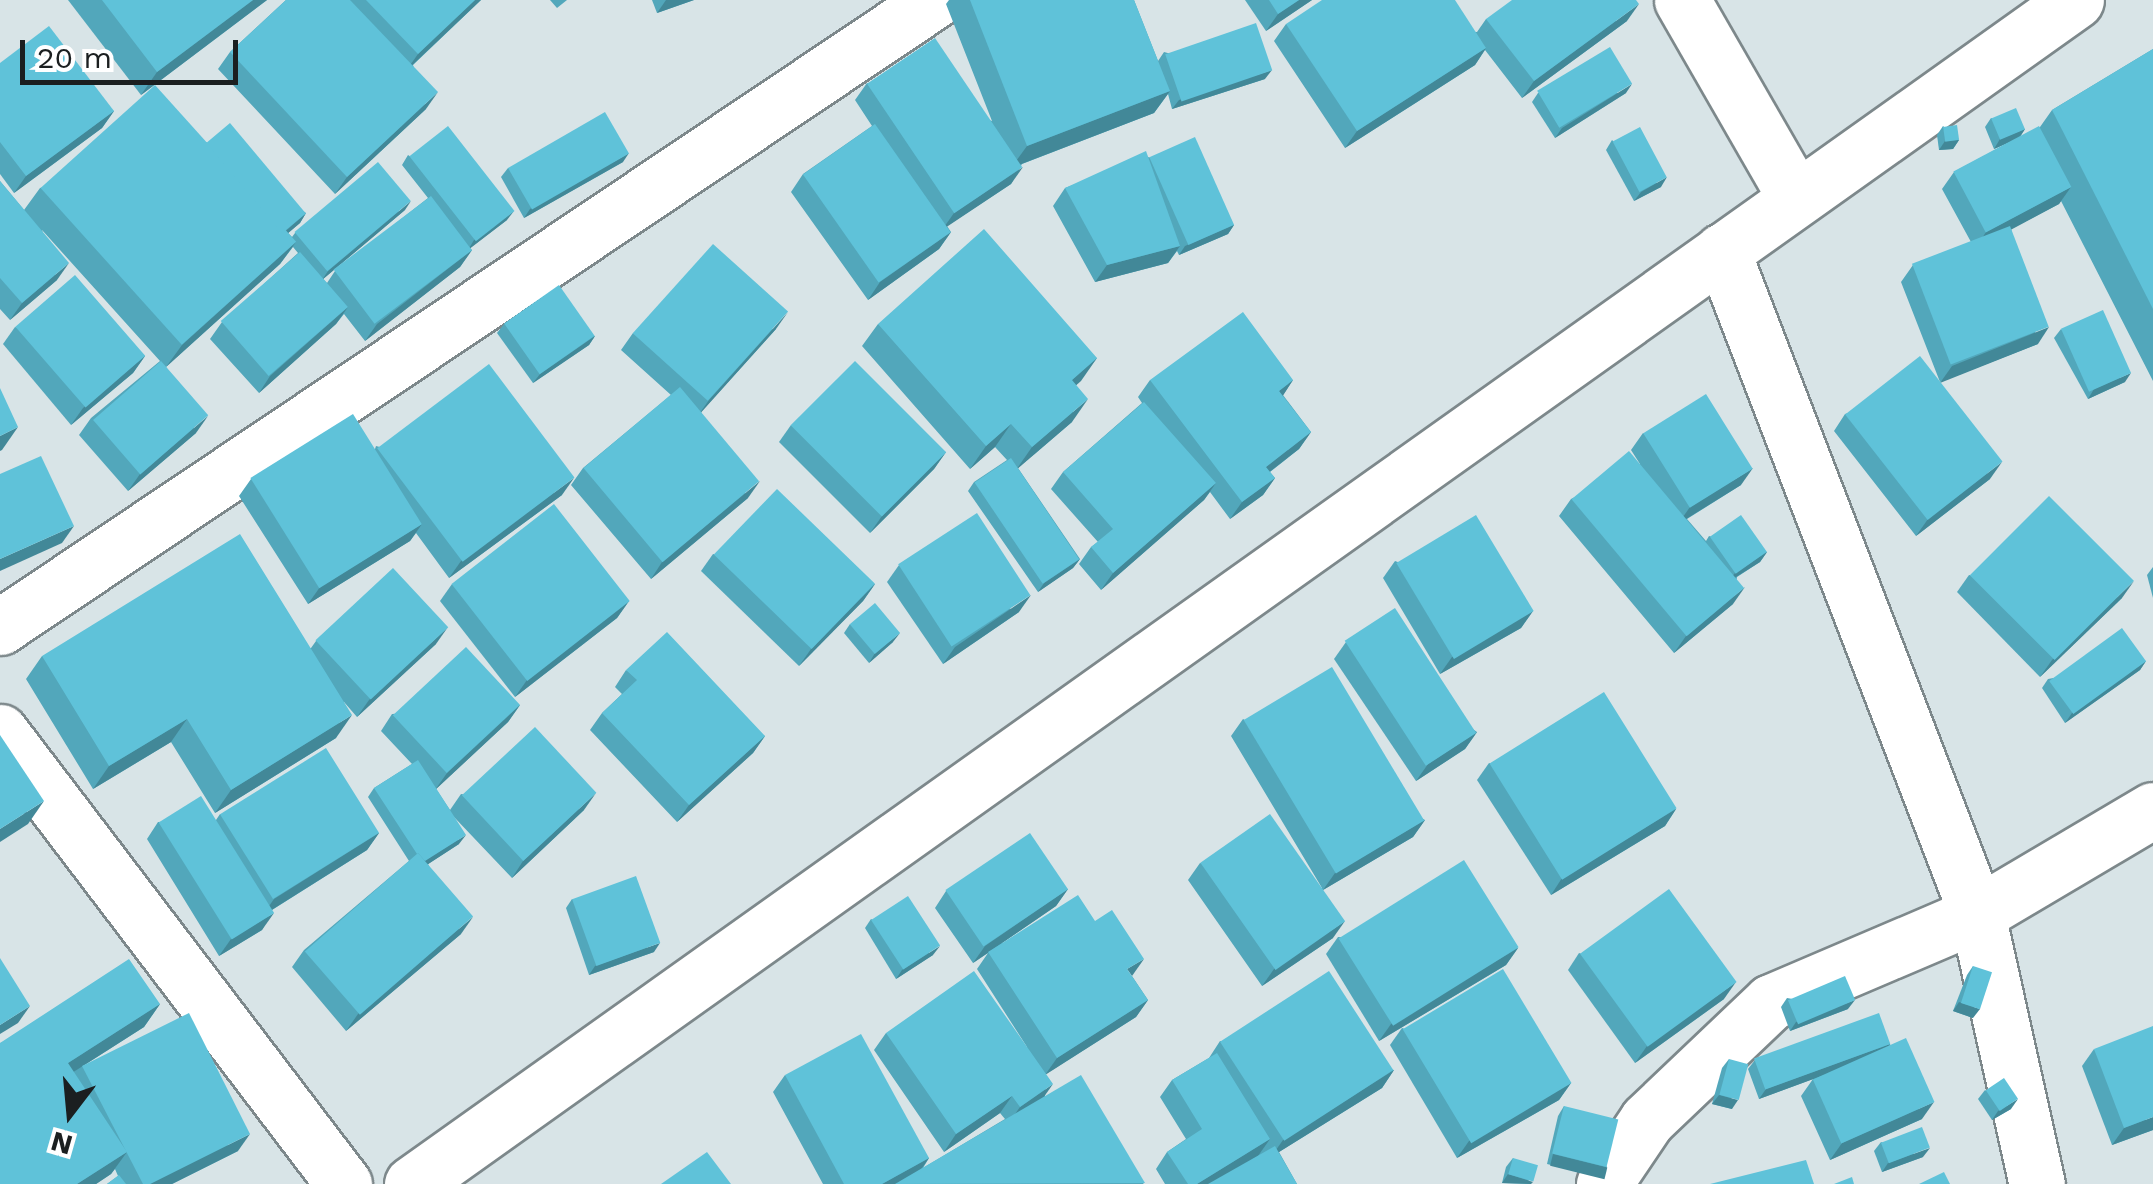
<!DOCTYPE html>
<html>
<head>
<meta charset="utf-8">
<style>
	body { margin:0 }
	#map { position:relative; width:2153px; height:1184px; overflow:hidden; background:#d8e4e7; font-family:"Work Sans",sans-serif }
	div>[style] { position:absolute }
	.roads { filter:drop-shadow(2px 0 #7d888b) drop-shadow(-2px 0 #7d888b) drop-shadow(0 2px #7d888b) drop-shadow(0 -2px #7d888b) }
	.minor>* { height:55px; margin:-27.5px; padding:0 27.5px; transform-origin:27.5px; border-radius:27.5px; background:#fff }
	.wall>* { inset:0; background:#52a7bb }
	.shaded-wall>* { inset:0; background:#428898; transform-origin:0 0 }
	.building>* { inset:0; background:#5fc2d9; transform-origin:0 0 }
	span { translate:-50% -50%; white-space:nowrap; text-align:center; line-height:1.15; -webkit-text-stroke:10px #fff; paint-order:stroke }
	.north { position:absolute; left:20px; top:1064px; width:100px; height:100px; -webkit-text-stroke:8px #fff; paint-order:stroke; rotate:196deg; font-size:28px; font-weight:700; line-height:40px; text-align:center; color:#1b1f20 }
	.north::after { content:''; display:block; margin:auto; width:35px; height:45px; background:#1b1f20; clip-path:polygon(50% 0,100% 100%,50% 72%,0 100%) }
	.scale { position:absolute; left:20px; top:40px; width:218px; height:45px; box-sizing:border-box; border:5px solid #1b1f20; border-top:0; padding-left:12px; font-size:30px; line-height:35px; white-space:nowrap; color:#1b1f20; -webkit-text-stroke:8px #fff; paint-order:stroke }
</style>
</head>
<body>
<div id="map">
	<div class="roads">
		<div class="minor">
			<i style="left:1682px;top:0;width:228px;rotate:60.1deg"></i>
			<i style="left:1722px;top:251px;width:710px;rotate:68.96deg"></i>
			<i style="left:1977px;top:914px;width:277px;rotate:77.5deg"></i>
			<i style="left:0;top:627px;width:1126px;rotate:-33.85deg"></i>
			<i style="left:0;top:732px;width:568px;rotate:52.73deg"></i>
			<i style="left:412px;top:1184px;width:2042px;rotate:-35.43deg"></i>
			<i style="left:1604px;top:1184px;width:77px;rotate:-56.1deg"></i>
			<i style="left:1647px;top:1120px;width:171px;rotate:-43.6deg"></i>
			<i style="left:1771px;top:1002px;width:224px;rotate:-23.1deg"></i>
			<i style="left:1977px;top:914px;width:204px;rotate:-30.6deg"></i>
		</div>
	</div>
	<div class="wall">
		<i style="clip-path:polygon(68px 0,267px 0,141px 95px)"></i>
		<i style="clip-path:polygon(286px 0,481px 0,413px 65px,426px 109px,335px 194px,218px 69px,230px 52px)"></i>
		<i style="clip-path:polygon(550px 0,567px 0,557px 8px)"></i>
		<i style="clip-path:polygon(652px 0,694px 0,657px 13px)"></i>
		<i style="clip-path:polygon(949px 0,1134px 0,1158px 61px,1164px 52px,1265px 79px,1172px 109px,1168px 94px,1154px 113px,1022px 164px,1011px 184px,947px 226px,951px 232px,939px 249px,868px 300px,791px 192px,803px 174px,872px 126px,855px 100px,867px 83px,992px 121px,946px 4px)"></i>
		<i style="clip-path:polygon(1245px 0,1312px 0,1266px 31px)"></i>
		<i style="clip-path:polygon(1486px 19px,1627px 21px,1522px 98px,1485px 50px,1475px 65px,1345px 148px,1274px 41px,1286px 24px,1477px 32px)"></i>
		<i style="clip-path:polygon(2153px 49px,2153px 381px,2061px 201px,2059px 204px,2011px 229px,2038px 344px,1940px 382px,1990px 479px,1916px 536px,1834px 431px,1845px 414px,1940px 382px,1901px 282px,1913px 265px,1971px 242px,1942px 189px,1954px 172px,2010px 142px,1994px 149px,1985px 127px,1991px 118px,2025px 129px,2020px 137px,2040px 127px,2052px 110px)"></i>
		<i style="clip-path:polygon(0 63px,114px 111px,102px 128px,14px 193px,0 174px)"></i>
		<i style="clip-path:polygon(1538px 93px,1626px 93px,1555px 138px,1532px 102px)"></i>
		<i style="clip-path:polygon(1943px 126px,1959px 140px,1953px 149px,1939px 150px,1937px 135px)"></i>
		<i style="clip-path:polygon(1612px 140px,1661px 187px,1634px 201px,1606px 150px)"></i>
		<i style="clip-path:polygon(206px 142px,306px 213px,300px 223px,288px 233px,292px 237px,295px 233px,405px 210px,323px 279px,327px 283px,335px 271px,428px 198px,402px 165px,408px 155px,507px 220px,470px 248px,472px 250px,460px 267px,365px 341px,344px 314px,336px 324px,259px 393px,210px 339px,222px 322px,298px 253px,293px 247px,280px 264px,166px 367px,196px 433px,128px 491px,79px 435px,91px 418px,160px 361px,42px 230px,57px 280px,10px 320px,0 309px,0 181px,24px 210px,40px 188px)"></i>
		<i style="clip-path:polygon(1149px 157px,1234px 225px,1228px 234px,1179px 255px,1177px 251px,1168px 263px,1095px 282px,1053px 206px,1065px 188px)"></i>
		<i style="clip-path:polygon(623px 162px,524px 218px,501px 177px,508px 168px)"></i>
		<i style="clip-path:polygon(504px 324px,595px 336px,589px 345px,533px 383px,497px 333px)"></i>
		<i style="clip-path:polygon(878px 324px,1097px 358px,1076px 385px,1072px 422px,1018px 468px,1080px 559px,1073px 568px,1038px 592px,968px 491px,974px 482px,1007px 460px,995px 447px,970px 469px,862px 346px)"></i>
		<i style="clip-path:polygon(15px 327px,145px 356px,133px 373px,71px 425px,3px 344px)"></i>
		<i style="clip-path:polygon(776px 329px,701px 412px,748px 498px,651px 579px,571px 485px,583px 468px,671px 395px,621px 350px,633px 333px)"></i>
		<i style="clip-path:polygon(2061px 329px,2125px 382px,2088px 399px,2054px 338px)"></i>
		<i style="clip-path:polygon(1150px 380px,1293px 380px,1283px 395px,1311px 432px,1299px 449px,1270px 472px,1275px 478px,1263px 495px,1230px 519px,1210px 492px,1204px 500px,1101px 590px,1079px 564px,1091px 547px,1098px 542px,1051px 489px,1063px 472px,1142px 403px,1138px 397px)"></i>
		<i style="clip-path:polygon(791px 425px,946px 452px,934px 469px,870px 533px,779px 442px)"></i>
		<i style="clip-path:polygon(1643px 433px,1741px 485px,1687px 519px,1706px 541px,1709px 536px,1767px 552px,1760px 562px,1737px 577px,1733px 604px,1674px 653px,1559px 516px,1571px 499px,1640px 464px,1631px 450px)"></i>
		<i style="clip-path:polygon(376px 446px,562px 495px,449px 578px,416px 533px,410px 541px,308px 604px,239px 496px,251px 479px,375px 449px)"></i>
		<i style="clip-path:polygon(713px 554px,875px 584px,863px 601px,799px 666px,701px 571px)"></i>
		<i style="clip-path:polygon(1395px 561px,1533px 611px,1521px 628px,1440px 674px,1383px 578px)"></i>
		<i style="clip-path:polygon(899px 565px,1019px 612px,943px 664px,887px 582px)"></i>
		<i style="clip-path:polygon(2153px 567px,2153px 598px,2147px 575px)"></i>
		<i style="clip-path:polygon(1969px 575px,2122px 598px,2040px 677px,1957px 592px)"></i>
		<i style="clip-path:polygon(452px 584px,629px 601px,617px 618px,515px 697px,440px 601px)"></i>
		<i style="clip-path:polygon(850px 624px,893px 642px,869px 663px,844px 633px)"></i>
		<i style="clip-path:polygon(316px 641px,436px 644px,357px 717px,344px 702px,336px 738px,215px 813px,171px 742px,93px 789px,26px 679px,42px 656px,311px 648px)"></i>
		<i style="clip-path:polygon(1346px 642px,1477px 732px,1465px 749px,1416px 781px,1334px 659px)"></i>
		<i style="clip-path:polygon(2146px 661px,2140px 670px,2065px 723px,2042px 688px,2048px 679px)"></i>
		<i style="clip-path:polygon(626px 670px,765px 736px,753px 753px,677px 822px,590px 730px,602px 713px,622px 694px,615px 687px)"></i>
		<i style="clip-path:polygon(520px 705px,508px 722px,436px 789px,450px 810px,461px 794px,584px 810px,512px 878px,454px 817px,459px 844px,428px 864px,461px 934px,346px 1031px,292px 967px,304px 950px,409px 861px,368px 797px,374px 788px,412px 764px,381px 731px,392px 714px)"></i>
		<i style="clip-path:polygon(1243px 719px,1425px 820px,1413px 837px,1323px 890px,1333px 938px,1262px 986px,1188px 880px,1200px 863px,1322px 888px,1231px 736px)"></i>
		<i style="clip-path:polygon(1489px 763px,1676px 809px,1665px 826px,1551px 895px,1477px 780px)"></i>
		<i style="clip-path:polygon(220px 814px,379px 833px,367px 850px,272px 910px,262px 930px,219px 956px,147px 839px,158px 822px,216px 820px)"></i>
		<i style="clip-path:polygon(1068px 889px,1056px 906px,1002px 943px,1132px 976px,1148px 1000px,1136px 1017px,1046px 1074px,1045px 1096px,1144px 1184px,823px 1184px,773px 1092px,785px 1075px,929px 1158px,923px 1168px,1005px 1119px,1000px 1113px,944px 1152px,874px 1050px,886px 1033px,1027px 1047px,977px 969px,988px 953px,973px 963px,935px 908px,946px 891px)"></i>
		<i style="clip-path:polygon(572px 899px,654px 952px,589px 975px,566px 908px)"></i>
		<i style="clip-path:polygon(871px 919px,933px 955px,896px 979px,865px 928px)"></i>
		<i style="clip-path:polygon(1338px 937px,1518px 948px,1506px 965px,1379px 1041px,1326px 954px)"></i>
		<i style="clip-path:polygon(1579px 953px,1724px 999px,1635px 1063px,1568px 970px)"></i>
		<i style="clip-path:polygon(1973px 966px,1973px 1018px,1953px 1011px,1967px 975px)"></i>
		<i style="clip-path:polygon(1787px 998px,1848px 1009px,1790px 1031px,1781px 1007px)"></i>
		<i style="clip-path:polygon(160px 1004px,144px 1027px,83px 1066px,238px 1151px,172px 1184px,107px 1184px,118px 1176px,115px 1169px,111px 1174px,96px 1184px,0 1184px,0 1043px)"></i>
		<i style="clip-path:polygon(1402px 1028px,1571px 1083px,1559px 1100px,1457px 1158px,1390px 1045px)"></i>
		<i style="clip-path:polygon(1220px 1041px,1394px 1070px,1382px 1088px,1279px 1152px,1297px 1184px,1165px 1184px,1156px 1169px,1167px 1152px,1186px 1139px,1160px 1097px,1172px 1080px,1209px 1058px)"></i>
		<i style="clip-path:polygon(1890px 1044px,1922px 1119px,1830px 1160px,1801px 1096px,1813px 1079px,1759px 1099px,1748px 1069px,1755px 1060px)"></i>
		<i style="clip-path:polygon(2094px 1049px,2153px 1130px,2112px 1145px,2082px 1066px)"></i>
		<i style="clip-path:polygon(1729px 1059px,1732px 1109px,1712px 1104px,1722px 1068px)"></i>
		<i style="clip-path:polygon(1985px 1090px,2011px 1109px,1992px 1120px,1978px 1099px)"></i>
		<i style="clip-path:polygon(1564px 1106px,1607px 1167px,1601px 1177px,1547px 1164px,1558px 1116px)"></i>
		<i style="clip-path:polygon(1881px 1142px,1923px 1157px,1882px 1172px,1874px 1151px)"></i>
		<i style="clip-path:polygon(1513px 1158px,1531px 1184px,1502px 1183px,1506px 1167px)"></i>
	</div>
	<div class="shaded-wall">
		<i style="clip-path:polygon(253px 0,267px 0,141px 95px,157px 72px)"></i>
		<i style="clip-path:polygon(475px 0,481px 0,406px 71px,418px 54px)"></i>
		<i style="clip-path:polygon(666px 0,694px 0,657px 13px)"></i>
		<i style="clip-path:polygon(1299px 0,1312px 0,1266px 31px,1278px 14px)"></i>
		<i style="clip-path:polygon(1639px 4px,1627px 21px,1522px 98px,1534px 81px)"></i>
		<i style="clip-path:polygon(1486px 48px,1475px 65px,1345px 148px,1357px 131px)"></i>
		<i style="clip-path:polygon(1272px 70px,1265px 79px,1172px 109px,1179px 100px)"></i>
		<i style="clip-path:polygon(1632px 84px,1626px 93px,1555px 138px,1562px 128px)"></i>
		<i style="clip-path:polygon(1170px 91px,1154px 113px,1011px 168px,1027px 146px)"></i>
		<i style="clip-path:polygon(438px 92px,426px 109px,335px 194px,347px 177px)"></i>
		<i style="clip-path:polygon(114px 111px,102px 128px,14px 193px,26px 176px)"></i>
		<i style="clip-path:polygon(2025px 129px,2019px 138px,1994px 149px,2000px 139px)"></i>
		<i style="clip-path:polygon(1959px 140px,1953px 149px,1939px 150px,1945px 141px)"></i>
		<i style="clip-path:polygon(629px 153px,623px 162px,524px 218px,530px 209px)"></i>
		<i style="clip-path:polygon(1023px 167px,1011px 184px,942px 230px,954px 213px)"></i>
		<i style="clip-path:polygon(1667px 177px,1661px 187px,1634px 201px,1641px 192px)"></i>
		<i style="clip-path:polygon(2071px 187px,2059px 204px,1975px 249px,1986px 232px)"></i>
		<i style="clip-path:polygon(411px 201px,405px 210px,322px 280px,328px 271px)"></i>
		<i style="clip-path:polygon(514px 211px,507px 220px,468px 250px,474px 240px)"></i>
		<i style="clip-path:polygon(306px 213px,300px 223px,274px 245px,280px 236px)"></i>
		<i style="clip-path:polygon(1234px 225px,1228px 234px,1179px 255px,1185px 246px)"></i>
		<i style="clip-path:polygon(951px 232px,939px 249px,868px 300px,880px 282px)"></i>
		<i style="clip-path:polygon(296px 242px,280px 264px,166px 367px,182px 345px)"></i>
		<i style="clip-path:polygon(1180px 246px,1168px 263px,1095px 282px,1107px 265px)"></i>
		<i style="clip-path:polygon(472px 250px,460px 267px,365px 341px,377px 324px)"></i>
		<i style="clip-path:polygon(69px 263px,57px 280px,10px 320px,22px 303px)"></i>
		<i style="clip-path:polygon(348px 307px,336px 324px,259px 393px,270px 376px)"></i>
		<i style="clip-path:polygon(788px 312px,776px 329px,697px 417px,709px 400px)"></i>
		<i style="clip-path:polygon(2049px 327px,2038px 344px,1940px 383px,1952px 366px)"></i>
		<i style="clip-path:polygon(595px 336px,589px 345px,533px 383px,540px 374px)"></i>
		<i style="clip-path:polygon(145px 356px,133px 373px,71px 425px,83px 408px)"></i>
		<i style="clip-path:polygon(1097px 358px,1081px 381px,1056px 403px,1072px 380px)"></i>
		<i style="clip-path:polygon(2131px 373px,2125px 382px,2088px 399px,2094px 389px)"></i>
		<i style="clip-path:polygon(1293px 380px,1282px 397px,1279px 391px)"></i>
		<i style="clip-path:polygon(1088px 399px,1072px 422px,1016px 470px,1032px 447px)"></i>
		<i style="clip-path:polygon(208px 416px,196px 433px,128px 491px,140px 474px)"></i>
		<i style="clip-path:polygon(1011px 424px,995px 447px,970px 469px,986px 446px)"></i>
		<i style="clip-path:polygon(18px 427px,2px 450px,0 451px,0 436px)"></i>
		<i style="clip-path:polygon(1311px 432px,1299px 449px,1254px 484px,1266px 467px)"></i>
		<i style="clip-path:polygon(946px 452px,934px 469px,870px 533px,882px 516px)"></i>
		<i style="clip-path:polygon(2002px 462px,1990px 479px,1916px 536px,1928px 519px)"></i>
		<i style="clip-path:polygon(1753px 468px,1741px 485px,1678px 524px,1690px 507px)"></i>
		<i style="clip-path:polygon(574px 478px,562px 495px,449px 578px,461px 561px)"></i>
		<i style="clip-path:polygon(1275px 478px,1263px 495px,1230px 519px,1242px 502px)"></i>
		<i style="clip-path:polygon(760px 481px,748px 498px,651px 579px,662px 562px)"></i>
		<i style="clip-path:polygon(1216px 483px,1204px 500px,1101px 590px,1113px 573px)"></i>
		<i style="clip-path:polygon(422px 524px,410px 541px,308px 604px,320px 587px)"></i>
		<i style="clip-path:polygon(74px 526px,62px 543px,0 571px,0 559px)"></i>
		<i style="clip-path:polygon(1767px 552px,1760px 562px,1728px 582px,1735px 573px)"></i>
		<i style="clip-path:polygon(1080px 559px,1073px 568px,1038px 592px,1044px 583px)"></i>
		<i style="clip-path:polygon(2134px 581px,2122px 598px,2040px 677px,2052px 660px)"></i>
		<i style="clip-path:polygon(875px 584px,863px 601px,799px 666px,811px 649px)"></i>
		<i style="clip-path:polygon(1745px 587px,1733px 604px,1674px 653px,1686px 636px)"></i>
		<i style="clip-path:polygon(1031px 595px,1019px 612px,943px 664px,955px 647px)"></i>
		<i style="clip-path:polygon(629px 601px,617px 618px,515px 697px,527px 680px)"></i>
		<i style="clip-path:polygon(1533px 611px,1521px 628px,1440px 674px,1452px 657px)"></i>
		<i style="clip-path:polygon(448px 627px,436px 644px,357px 717px,369px 700px)"></i>
		<i style="clip-path:polygon(900px 633px,893px 642px,869px 663px,875px 653px)"></i>
		<i style="clip-path:polygon(2146px 661px,2140px 670px,2065px 723px,2072px 713px)"></i>
		<i style="clip-path:polygon(520px 705px,508px 722px,435px 790px,447px 773px)"></i>
		<i style="clip-path:polygon(352px 715px,336px 738px,215px 813px,231px 790px)"></i>
		<i style="clip-path:polygon(187px 719px,171px 742px,93px 789px,109px 766px)"></i>
		<i style="clip-path:polygon(1477px 732px,1465px 749px,1416px 781px,1428px 764px)"></i>
		<i style="clip-path:polygon(765px 736px,753px 753px,677px 822px,689px 805px)"></i>
		<i style="clip-path:polygon(596px 793px,584px 810px,512px 878px,523px 861px)"></i>
		<i style="clip-path:polygon(44px 801px,28px 824px,0 842px,0 829px)"></i>
		<i style="clip-path:polygon(1676px 809px,1665px 826px,1551px 895px,1562px 878px)"></i>
		<i style="clip-path:polygon(1425px 820px,1413px 837px,1323px 890px,1335px 873px)"></i>
		<i style="clip-path:polygon(379px 833px,367px 850px,262px 916px,274px 899px)"></i>
		<i style="clip-path:polygon(466px 835px,459px 844px,416px 872px,422px 862px)"></i>
		<i style="clip-path:polygon(1068px 889px,1056px 906px,973px 963px,985px 946px)"></i>
		<i style="clip-path:polygon(274px 913px,262px 930px,219px 956px,231px 939px)"></i>
		<i style="clip-path:polygon(473px 917px,461px 934px,346px 1031px,358px 1014px)"></i>
		<i style="clip-path:polygon(1345px 921px,1333px 938px,1262px 986px,1274px 969px)"></i>
		<i style="clip-path:polygon(660px 943px,654px 952px,589px 975px,595px 966px)"></i>
		<i style="clip-path:polygon(940px 946px,933px 955px,896px 979px,902px 970px)"></i>
		<i style="clip-path:polygon(1518px 948px,1506px 965px,1379px 1041px,1391px 1024px)"></i>
		<i style="clip-path:polygon(1144px 959px,1132px 976px,1127px 969px)"></i>
		<i style="clip-path:polygon(1736px 982px,1724px 999px,1635px 1063px,1647px 1046px)"></i>
		<i style="clip-path:polygon(1148px 1000px,1136px 1017px,1045px 1075px,1057px 1058px)"></i>
		<i style="clip-path:polygon(1855px 1000px,1848px 1009px,1790px 1031px,1796px 1022px)"></i>
		<i style="clip-path:polygon(1959px 1002px,1980px 1009px,1973px 1018px,1953px 1011px)"></i>
		<i style="clip-path:polygon(160px 1004px,144px 1027px,53px 1085px,68px 1063px)"></i>
		<i style="clip-path:polygon(30px 1006px,18px 1023px,0 1034px,0 1025px)"></i>
		<i style="clip-path:polygon(1890px 1044px,1884px 1053px,1759px 1099px,1766px 1089px)"></i>
		<i style="clip-path:polygon(1394px 1070px,1382px 1088px,1271px 1157px,1283px 1140px)"></i>
		<i style="clip-path:polygon(1571px 1083px,1559px 1100px,1457px 1158px,1469px 1141px)"></i>
		<i style="clip-path:polygon(1053px 1084px,1041px 1101px,1008px 1124px,1020px 1107px)"></i>
		<i style="clip-path:polygon(1719px 1095px,1738px 1100px,1732px 1109px,1712px 1104px)"></i>
		<i style="clip-path:polygon(1012px 1096px,1000px 1113px,944px 1152px,956px 1134px)"></i>
		<i style="clip-path:polygon(2018px 1099px,2011px 1109px,1992px 1120px,1998px 1111px)"></i>
		<i style="clip-path:polygon(1934px 1102px,1922px 1119px,1830px 1160px,1842px 1143px)"></i>
		<i style="clip-path:polygon(2153px 1117px,2153px 1130px,2112px 1145px,2124px 1128px)"></i>
		<i style="clip-path:polygon(250px 1134px,238px 1151px,172px 1184px,150px 1184px)"></i>
		<i style="clip-path:polygon(1270px 1139px,1258px 1156px,1212px 1184px,1197px 1184px)"></i>
		<i style="clip-path:polygon(1930px 1148px,1923px 1157px,1882px 1172px,1888px 1163px)"></i>
		<i style="clip-path:polygon(127px 1152px,111px 1174px,96px 1184px,77px 1184px)"></i>
		<i style="left:1553px;top:1154px;width:56px;height:12px;rotate:14deg"></i>
		<i style="clip-path:polygon(929px 1158px,917px 1175px,901px 1184px,882px 1184px)"></i>
		<i style="clip-path:polygon(1508px 1174px,1533px 1182px,1531px 1184px,1502px 1183px)"></i>
	</div>
	<div class="building">
		<i style="clip-path:polygon(102px 0,253px 0,157px 72px)"></i>
		<i style="clip-path:polygon(286px 0,350px 0,438px 92px,347px 177px,230px 52px)"></i>
		<i style="clip-path:polygon(366px 0,475px 0,418px 54px)"></i>
		<i style="clip-path:polygon(970px 0,1134px 0,1170px 91px,1027px 146px)"></i>
		<i style="clip-path:polygon(1269px 0,1299px 0,1278px 14px)"></i>
		<i style="clip-path:polygon(1322px 0,1455px 0,1486px 48px,1357px 131px,1286px 24px)"></i>
		<i style="clip-path:polygon(1512px 0,1636px 0,1639px 4px,1534px 81px,1486px 19px)"></i>
		<i style="left:1256px;top:23px;width:50px;height:96px;rotate:71deg"></i>
		<i style="clip-path:polygon(49px 26px,114px 111px,26px 176px,0 142px,0 63px)"></i>
		<i style="left:935px;top:38px;width:156px;height:82px;rotate:56deg"></i>
		<i style="left:1610px;top:47px;width:43px;height:85px;rotate:59deg"></i>
		<i style="clip-path:polygon(2153px 49px,2153px 309px,2052px 110px)"></i>
		<i style="left:155px;top:85px;width:211px;height:154px;rotate:48deg"></i>
		<i style="left:2016px;top:108px;width:23px;height:27px;rotate:67deg"></i>
		<i style="left:605px;top:112px;width:48px;height:112px;rotate:60deg"></i>
		<i style="left:230px;top:123px;width:118px;height:31px;rotate:50deg"></i>
		<i style="left:875px;top:124px;width:132px;height:88px;rotate:55deg"></i>
		<i style="left:1957px;top:125px;width:15px;height:14px;rotate:82deg"></i>
		<i style="left:448px;top:126px;width:108px;height:49px;rotate:52deg"></i>
		<i style="left:2039px;top:126px;width:69px;height:97px;rotate:62deg"></i>
		<i style="left:1640px;top:127px;width:57px;height:31px;rotate:62deg"></i>
		<i style="left:1195px;top:137px;width:96px;height:50px;rotate:66deg"></i>
		<i style="clip-path:polygon(1146px 151px,1180px 246px,1107px 265px,1065px 188px)"></i>
		<i style="left:378px;top:162px;width:51px;height:109px;rotate:50deg"></i>
		<i style="clip-path:polygon(0 181px,69px 263px,22px 303px,0 278px)"></i>
		<i style="left:431px;top:196px;width:68px;height:122px;rotate:53deg"></i>
		<i style="left:2010px;top:226px;width:108px;height:105px;rotate:69deg"></i>
		<i style="clip-path:polygon(984px 229px,1097px 358px,1072px 380px,1088px 399px,1032px 447px,1011px 424px,986px 446px,878px 324px)"></i>
		<i style="left:713px;top:244px;width:101px;height:120px;rotate:42deg"></i>
		<i style="left:300px;top:252px;width:73px;height:105px;rotate:49deg"></i>
		<i style="left:75px;top:275px;width:107px;height:79px;rotate:49deg"></i>
		<i style="left:559px;top:285px;width:62px;height:67px;rotate:55deg"></i>
		<i style="left:2103px;top:310px;width:69px;height:46px;rotate:66deg"></i>
		<i style="clip-path:polygon(1243px 312px,1293px 380px,1279px 391px,1311px 432px,1266px 467px,1275px 478px,1242px 502px,1150px 380px)"></i>
		<i style="left:1920px;top:356px;width:134px;height:95px;rotate:52deg"></i>
		<i style="left:161px;top:361px;width:72px;height:90px;rotate:49deg"></i>
		<i style="left:855px;top:361px;width:129px;height:91px;rotate:45deg"></i>
		<i style="left:489px;top:364px;width:142px;height:140px;rotate:53deg"></i>
		<i style="left:680px;top:387px;width:123px;height:126px;rotate:50deg"></i>
		<i style="clip-path:polygon(0 388px,18px 427px,0 436px)"></i>
		<i style="left:1706px;top:394px;width:88px;height:74px;rotate:58deg"></i>
		<i style="clip-path:polygon(1144px 402px,1216px 483px,1113px 573px,1091px 547px,1113px 529px,1063px 472px)"></i>
		<i style="left:353px;top:414px;width:130px;height:121px;rotate:58deg"></i>
		<i style="left:1629px;top:451px;width:179px;height:75px;rotate:50deg"></i>
		<i style="clip-path:polygon(41px 456px,74px 526px,0 559px,0 474px)"></i>
		<i style="left:1011px;top:458px;width:122px;height:44px;rotate:56deg"></i>
		<i style="left:777px;top:489px;width:136px;height:91px;rotate:44deg"></i>
		<i style="left:2049px;top:496px;width:120px;height:112px;rotate:45deg"></i>
		<i style="left:554px;top:504px;width:123px;height:130px;rotate:52deg"></i>
		<i style="left:977px;top:513px;width:98px;height:94px;rotate:57deg"></i>
		<i style="left:1476px;top:515px;width:112px;height:93px;rotate:59deg"></i>
		<i style="left:1741px;top:515px;width:45px;height:38px;rotate:55deg"></i>
		<i style="clip-path:polygon(240px 534px,352px 715px,231px 790px,187px 719px,109px 766px,42px 656px)"></i>
		<i style="left:393px;top:568px;width:81px;height:106px;rotate:47deg"></i>
		<i style="left:875px;top:603px;width:39px;height:33px;rotate:50deg"></i>
		<i style="left:1395px;top:608px;width:149px;height:60px;rotate:57deg"></i>
		<i style="left:2122px;top:628px;width:41px;height:90px;rotate:54deg"></i>
		<i style="clip-path:polygon(667px 632px,765px 736px,689px 805px,602px 713px,637px 680px,626px 670px)"></i>
		<i style="left:466px;top:647px;width:79px;height:100px;rotate:47deg"></i>
		<i style="left:1332px;top:667px;width:179px;height:103px;rotate:59deg"></i>
		<i style="left:1604px;top:692px;width:137px;height:135px;rotate:58deg"></i>
		<i style="left:535px;top:727px;width:90px;height:100px;rotate:47deg"></i>
		<i style="clip-path:polygon(0 735px,44px 801px,0 829px)"></i>
		<i style="left:326px;top:748px;width:100px;height:125px;rotate:58deg"></i>
		<i style="clip-path:polygon(418px 760px,466px 835px,425px 861px,418px 853px,417px 854px,374px 788px)"></i>
		<i style="left:201px;top:796px;width:138px;height:50px;rotate:58deg"></i>
		<i style="left:1270px;top:814px;width:131px;height:85px;rotate:55deg"></i>
		<i style="left:1030px;top:833px;width:68px;height:102px;rotate:56deg"></i>
		<i style="left:418px;top:853px;width:84px;height:150px;rotate:49deg"></i>
		<i style="left:1464px;top:860px;width:103px;height:148px;rotate:58deg"></i>
		<i style="left:636px;top:876px;width:71px;height:68px;rotate:70deg"></i>
		<i style="left:1669px;top:889px;width:115px;height:110px;rotate:54deg"></i>
		<i style="clip-path:polygon(1078px 895px,1095px 921px,1112px 910px,1144px 959px,1127px 969px,1148px 1000px,1057px 1058px,988px 952px)"></i>
		<i style="left:908px;top:896px;width:59px;height:44px;rotate:57deg"></i>
		<i style="clip-path:polygon(0 958px,30px 1006px,0 1025px)"></i>
		<i style="clip-path:polygon(129px 959px,160px 1004px,68px 1063px,127px 1152px,77px 1184px,0 1184px,0 1043px)"></i>
		<i style="left:1973px;top:966px;width:20px;height:39px;rotate:18deg"></i>
		<i style="left:1503px;top:969px;width:133px;height:117px;rotate:59deg"></i>
		<i style="clip-path:polygon(974px 971px,1053px 1084px,1020px 1107px,1012px 1096px,956px 1134px,886px 1033px)"></i>
		<i style="left:1329px;top:971px;width:118px;height:130px;rotate:57deg"></i>
		<i style="left:1845px;top:976px;width:26px;height:62px;rotate:67deg"></i>
		<i style="clip-path:polygon(189px 1013px,250px 1134px,150px 1184px,143px 1184px,82px 1066px)"></i>
		<i style="left:1879px;top:1013px;width:33px;height:133px;rotate:70deg"></i>
		<i style="clip-path:polygon(2153px 1026px,2153px 1117px,2124px 1128px,2094px 1049px)"></i>
		<i style="clip-path:polygon(861px 1034px,929px 1158px,882px 1184px,844px 1184px,785px 1075px)"></i>
		<i style="left:1906px;top:1038px;width:70px;height:102px;rotate:66deg"></i>
		<i style="clip-path:polygon(1217px 1053px,1270px 1139px,1197px 1184px,1188px 1184px,1167px 1152px,1202px 1129px,1172px 1080px)"></i>
		<i style="left:1729px;top:1059px;width:20px;height:37px;rotate:15deg"></i>
		<i style="clip-path:polygon(1081px 1075px,1145px 1183px,895px 1184px)"></i>
		<i style="left:2004px;top:1078px;width:25px;height:22px;rotate:56deg"></i>
		<i style="left:1564px;top:1106px;width:56px;height:49px;rotate:14deg"></i>
		<i style="left:1922px;top:1127px;width:22px;height:44px;rotate:69deg"></i>
		<i style="clip-path:polygon(1275px 1146px,1297px 1184px,1208px 1184px)"></i>
		<i style="clip-path:polygon(707px 1152px,731px 1184px,661px 1184px)"></i>
		<i style="left:1513px;top:1158px;width:26px;height:17px;rotate:16deg"></i>
		<i style="clip-path:polygon(1806px 1160px,1814px 1184px,1710px 1184px)"></i>
		<i style="clip-path:polygon(1944px 1172px,1950px 1184px,1919px 1184px)"></i>
		<i style="clip-path:polygon(119px 1175px,126px 1184px,107px 1184px)"></i>
		<i style="clip-path:polygon(1852px 1177px,1854px 1184px,1834px 1184px)"></i>
	</div>
	<div class="north">N</div>
	<div class="scale">20 m</div>
</div>
</body>
</html>
